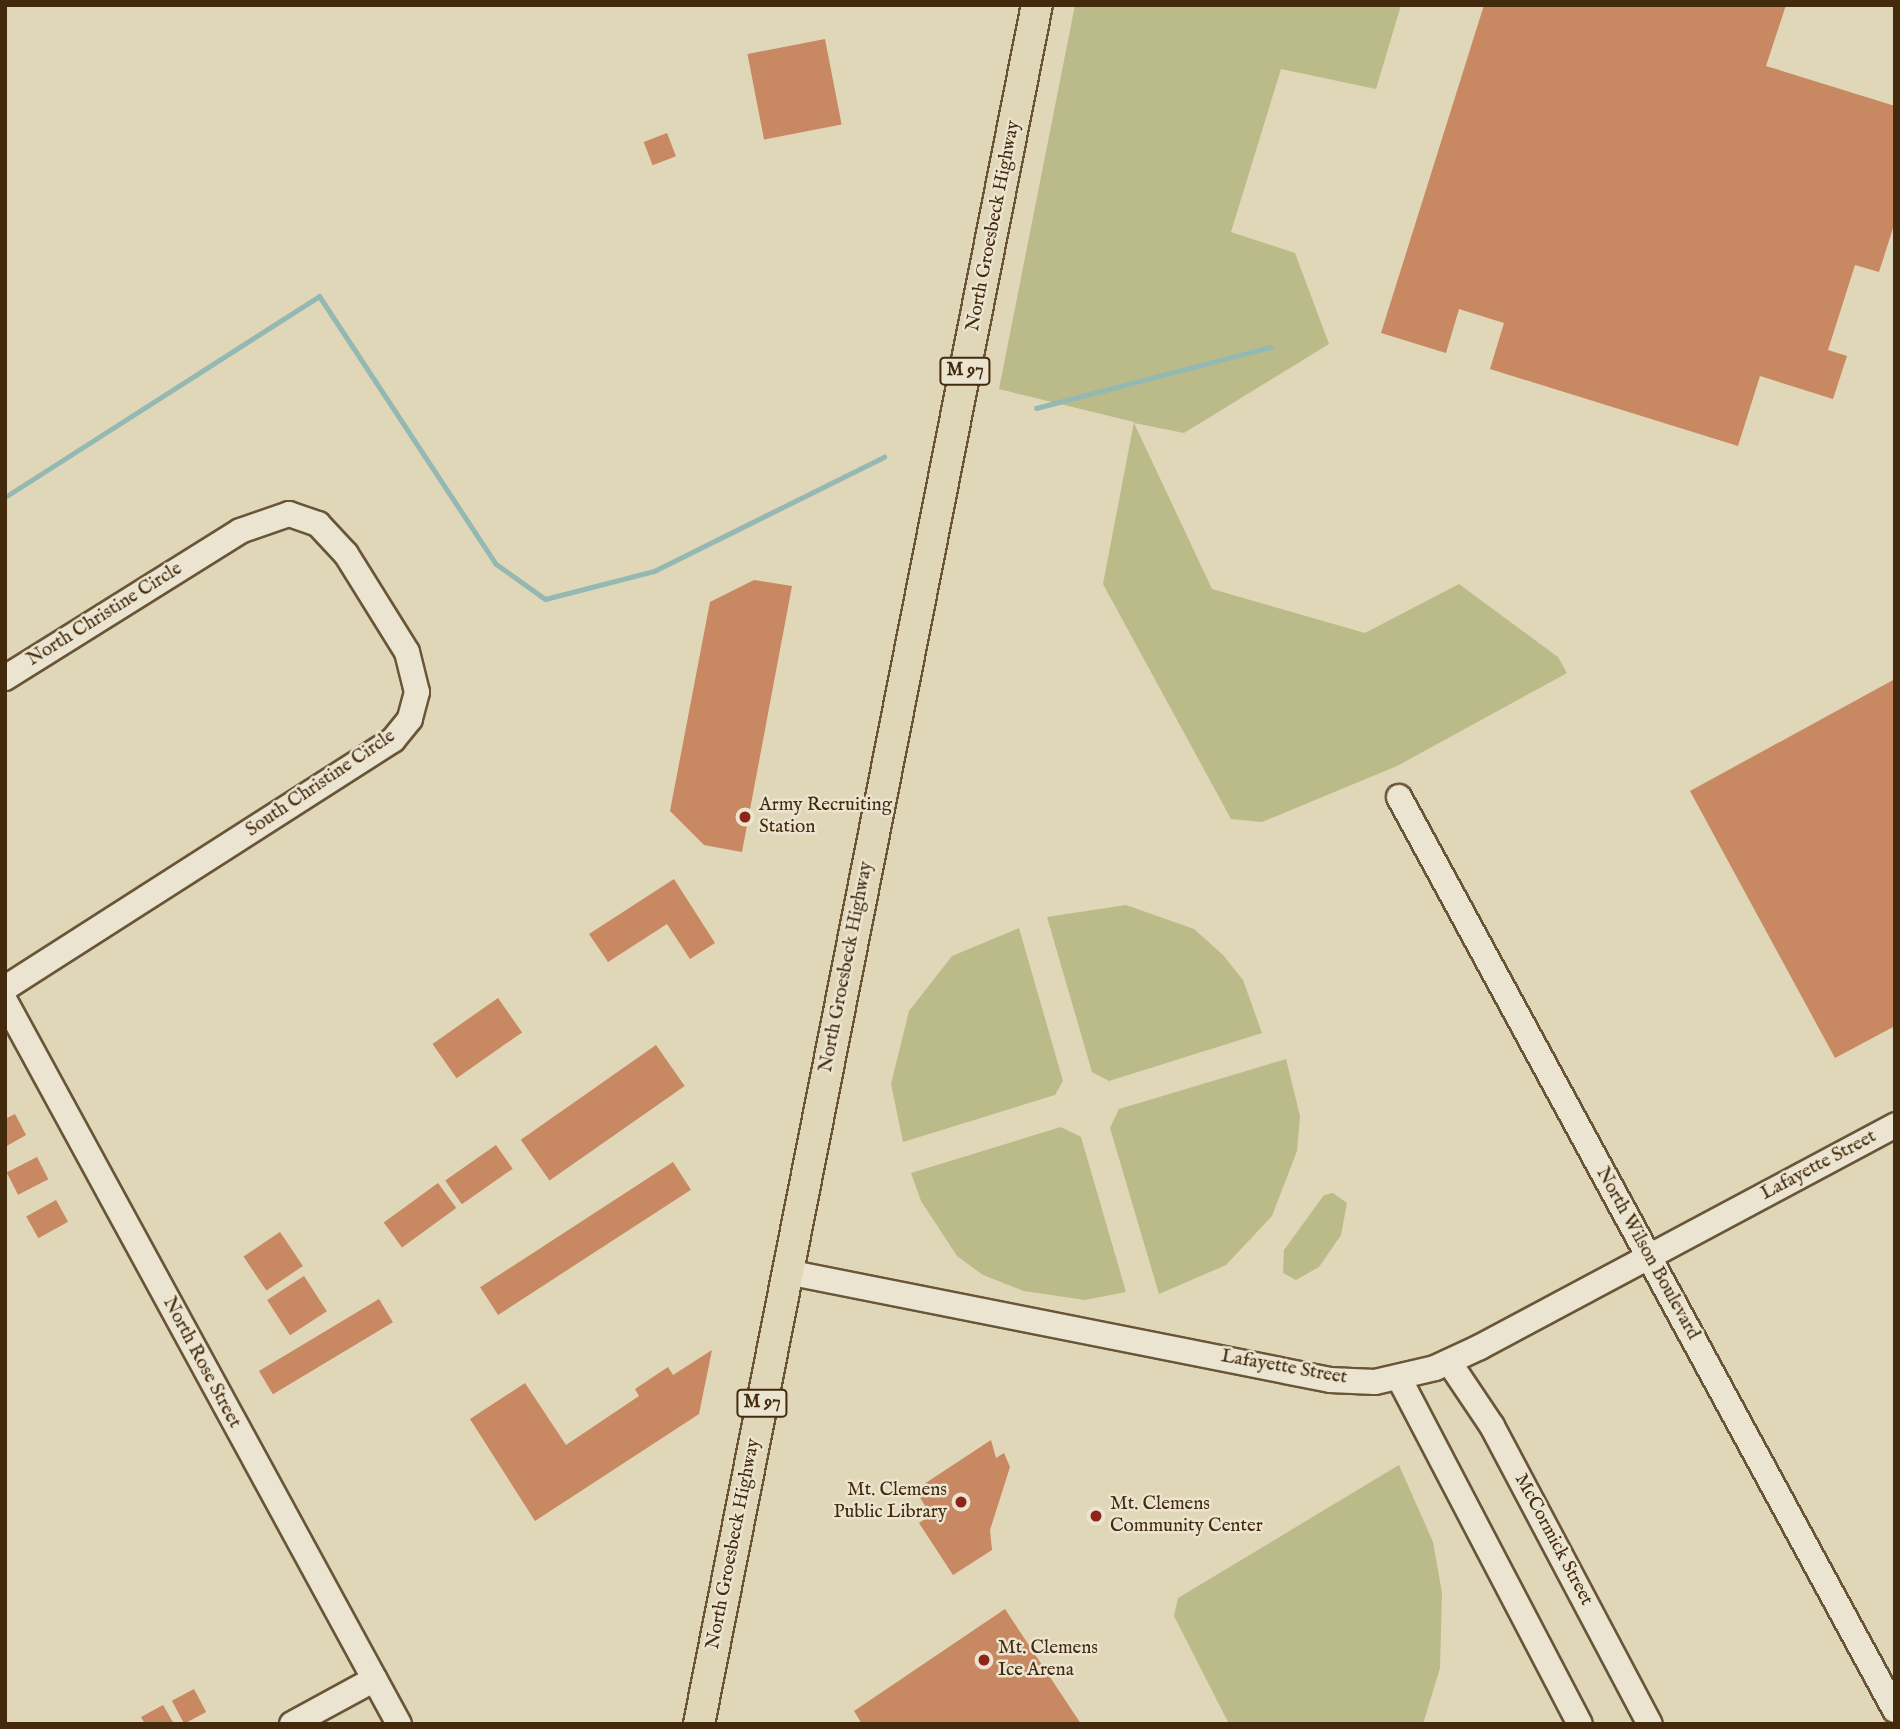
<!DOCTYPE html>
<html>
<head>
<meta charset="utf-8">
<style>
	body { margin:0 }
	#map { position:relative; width:1900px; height:1729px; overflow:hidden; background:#e0d6b8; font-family:"IM FELL English",serif }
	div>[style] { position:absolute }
	.green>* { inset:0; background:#bbbb89 }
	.stream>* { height:5px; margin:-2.5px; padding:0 2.5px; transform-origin:2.5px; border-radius:2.5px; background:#94b9b2 }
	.building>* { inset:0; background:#c78862; transform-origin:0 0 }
	.roads { filter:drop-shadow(2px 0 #6a5537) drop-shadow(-2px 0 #6a5537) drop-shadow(0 2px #6a5537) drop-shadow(0 -2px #6a5537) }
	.minor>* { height:24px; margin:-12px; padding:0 12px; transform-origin:12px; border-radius:12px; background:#ebe4d1 }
	.major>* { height:30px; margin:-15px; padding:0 15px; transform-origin:15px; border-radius:15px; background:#e0d6b8 }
	.dots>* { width:19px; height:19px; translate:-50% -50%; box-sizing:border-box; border:4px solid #ebe4d1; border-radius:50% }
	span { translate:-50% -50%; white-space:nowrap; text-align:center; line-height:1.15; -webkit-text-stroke:5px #ebe4d1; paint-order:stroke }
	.shield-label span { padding:2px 5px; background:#ebe4d1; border:2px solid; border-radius:5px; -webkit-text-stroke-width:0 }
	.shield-label { font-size:18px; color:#432a0c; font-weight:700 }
	.street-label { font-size:19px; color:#432a0c }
	.poi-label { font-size:19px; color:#432a0c }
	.left { translate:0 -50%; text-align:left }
	.right { translate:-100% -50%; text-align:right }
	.frame { position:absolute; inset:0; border:7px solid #432a0c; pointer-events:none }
</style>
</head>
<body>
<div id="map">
	<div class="green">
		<i style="clip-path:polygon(1075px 5px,1401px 5px,1376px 89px,1281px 69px,1231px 232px,1295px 253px,1329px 344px,1184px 433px,1134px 423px,1212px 589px,1365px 633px,1459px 584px,1558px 657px,1567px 673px,1397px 766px,1262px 822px,1231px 819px,1103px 584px,1134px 422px,999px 389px)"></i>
		<i style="clip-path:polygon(1126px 905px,1194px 929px,1223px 955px,1243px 980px,1262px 1033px,1109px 1081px,1092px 1072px,1047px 917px)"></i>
		<i style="clip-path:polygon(1019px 928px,1063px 1081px,1055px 1095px,903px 1142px,891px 1084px,909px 1011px,952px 956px)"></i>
		<i style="clip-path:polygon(1286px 1059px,1300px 1116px,1297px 1151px,1272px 1216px,1226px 1265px,1159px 1294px,1110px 1128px,1119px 1109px)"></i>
		<i style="clip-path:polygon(1061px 1127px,1081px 1137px,1126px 1292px,1085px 1300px,1024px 1291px,983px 1275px,957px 1256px,921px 1201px,911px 1173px)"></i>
		<i style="clip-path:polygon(1333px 1193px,1347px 1203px,1341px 1235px,1319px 1267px,1296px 1280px,1283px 1273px,1284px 1250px,1324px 1195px)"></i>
		<i style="clip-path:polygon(1399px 1465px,1433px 1542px,1442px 1593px,1440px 1668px,1423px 1724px,1229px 1724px,1174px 1616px,1178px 1598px)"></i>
	</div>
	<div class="stream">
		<i style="left:1036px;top:408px;width:243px;rotate:-14.6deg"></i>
		<i style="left:5px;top:497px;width:373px;rotate:-32.6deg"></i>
		<i style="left:319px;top:296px;width:321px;rotate:56.6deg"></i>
		<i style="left:496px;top:564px;width:60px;rotate:35.5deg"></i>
		<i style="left:545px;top:599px;width:113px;rotate:-14.4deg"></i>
		<i style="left:654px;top:571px;width:257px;rotate:-26.4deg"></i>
	</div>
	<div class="building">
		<i style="clip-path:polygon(1484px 5px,1786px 5px,1766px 66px,1895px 106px,1895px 222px,1879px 272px,1855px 265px,1828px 350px,1847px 356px,1833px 399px,1760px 376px,1738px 446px,1490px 369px,1504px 323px,1459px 309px,1446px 353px,1381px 333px)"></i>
		<i style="left:825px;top:39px;width:87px;height:79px;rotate:79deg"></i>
		<i style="left:667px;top:133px;width:25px;height:25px;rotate:69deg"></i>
		<i style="clip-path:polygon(754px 580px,792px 586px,742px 852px,704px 845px,670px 811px,710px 602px)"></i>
		<i style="clip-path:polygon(1895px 679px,1895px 1026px,1835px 1058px,1690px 791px)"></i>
		<i style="clip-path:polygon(674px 879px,715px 943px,690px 959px,667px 924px,608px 962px,589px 934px)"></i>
		<i style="left:498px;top:998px;width:42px;height:80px;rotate:55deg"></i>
		<i style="left:656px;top:1045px;width:50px;height:165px;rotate:55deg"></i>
		<i style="clip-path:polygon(15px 1114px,26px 1135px,5px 1147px,5px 1119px)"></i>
		<i style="left:496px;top:1145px;width:29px;height:62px;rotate:55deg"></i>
		<i style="left:37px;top:1157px;width:25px;height:34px;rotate:63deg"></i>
		<i style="left:673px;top:1162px;width:33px;height:230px;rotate:57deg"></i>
		<i style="left:438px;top:1183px;width:31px;height:67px;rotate:54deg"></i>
		<i style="left:56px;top:1200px;width:25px;height:34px;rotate:61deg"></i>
		<i style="left:280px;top:1232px;width:41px;height:44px;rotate:56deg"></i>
		<i style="left:304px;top:1276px;width:42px;height:44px;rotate:57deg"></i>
		<i style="left:379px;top:1299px;width:27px;height:140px;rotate:59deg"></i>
		<i style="clip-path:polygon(712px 1350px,699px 1414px,535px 1521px,470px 1419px,525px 1383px,566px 1445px,639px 1396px,635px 1389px,668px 1367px,673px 1375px)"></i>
		<i style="clip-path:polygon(991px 1440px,996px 1458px,1004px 1453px,1010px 1467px,990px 1530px,992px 1550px,953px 1575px,919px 1523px,931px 1515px,915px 1490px)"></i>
		<i style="clip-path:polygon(1005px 1609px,1081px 1724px,862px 1724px,854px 1711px)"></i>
		<i style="left:194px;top:1689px;width:26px;height:25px;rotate:62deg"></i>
		<i style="clip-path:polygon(163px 1705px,174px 1724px,145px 1724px,141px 1717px)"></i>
	</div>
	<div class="roads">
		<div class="minor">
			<i style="left:5px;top:678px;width:277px;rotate:-32deg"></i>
			<i style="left:240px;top:531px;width:52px;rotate:-19.1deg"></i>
			<i style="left:289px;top:514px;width:31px;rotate:19deg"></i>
			<i style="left:318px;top:524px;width:41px;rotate:47deg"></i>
			<i style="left:346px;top:554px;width:115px;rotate:58.1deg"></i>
			<i style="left:407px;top:652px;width:41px;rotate:76deg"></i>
			<i style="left:417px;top:692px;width:28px;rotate:105deg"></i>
			<i style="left:410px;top:719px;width:27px;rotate:129deg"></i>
			<i style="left:393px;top:740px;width:460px;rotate:147.4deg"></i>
			<i style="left:1399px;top:797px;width:1039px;rotate:61.49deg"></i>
			<i style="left:5px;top:1001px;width:823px;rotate:61.41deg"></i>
			<i style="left:787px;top:1272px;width:554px;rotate:11.25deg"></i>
			<i style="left:1330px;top:1380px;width:45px;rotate:2.5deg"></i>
			<i style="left:1375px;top:1382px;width:62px;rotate:-13.1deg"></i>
			<i style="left:1435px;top:1368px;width:50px;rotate:-25deg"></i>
			<i style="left:1480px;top:1347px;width:471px;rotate:-28.1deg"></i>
			<i style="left:1449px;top:1362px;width:77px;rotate:56.1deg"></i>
			<i style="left:1492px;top:1426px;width:337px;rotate:62.1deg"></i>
			<i style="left:1399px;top:1378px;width:390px;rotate:62.4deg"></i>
			<i style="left:292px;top:1724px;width:94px;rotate:-28.5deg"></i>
		</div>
		<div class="major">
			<i style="left:699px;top:1724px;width:1752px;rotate:-78.88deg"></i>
		</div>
	</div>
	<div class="dots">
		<i style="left:745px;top:817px;background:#8f2418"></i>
		<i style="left:961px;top:1502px;background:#8f2418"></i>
		<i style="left:1096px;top:1516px;background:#8f2418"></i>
		<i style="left:984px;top:1660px;background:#8f2418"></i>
	</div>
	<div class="shield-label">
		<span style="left:965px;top:371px">M 97</span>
		<span style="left:762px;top:1403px">M 97</span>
	</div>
	<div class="street-label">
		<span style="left:994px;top:226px;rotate:-79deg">North Groesbeck Highway</span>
		<span style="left:105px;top:615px;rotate:-32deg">North Christine Circle</span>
		<span style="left:321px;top:784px;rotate:-34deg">South Christine Circle</span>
		<span style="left:847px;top:967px;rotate:-79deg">North Groesbeck Highway</span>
		<span style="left:1819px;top:1166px;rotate:-28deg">Lafayette Street</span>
		<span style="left:1647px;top:1254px;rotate:61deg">North Wilson Boulevard</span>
		<span style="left:201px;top:1363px;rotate:62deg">North Rose Street</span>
		<span style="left:1284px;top:1368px;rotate:10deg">Lafayette Street</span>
		<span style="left:1553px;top:1540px;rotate:62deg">McCormick Street</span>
		<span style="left:734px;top:1544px;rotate:-79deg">North Groesbeck Highway</span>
	</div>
	<div class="poi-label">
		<span class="left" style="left:759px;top:817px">Army Recruiting<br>Station</span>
		<span class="right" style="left:947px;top:1502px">Mt. Clemens<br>Public Library</span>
		<span class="left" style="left:1110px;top:1516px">Mt. Clemens<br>Community Center</span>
		<span class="left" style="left:998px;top:1660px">Mt. Clemens<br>Ice Arena</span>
	</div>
	<div class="frame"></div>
</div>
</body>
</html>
